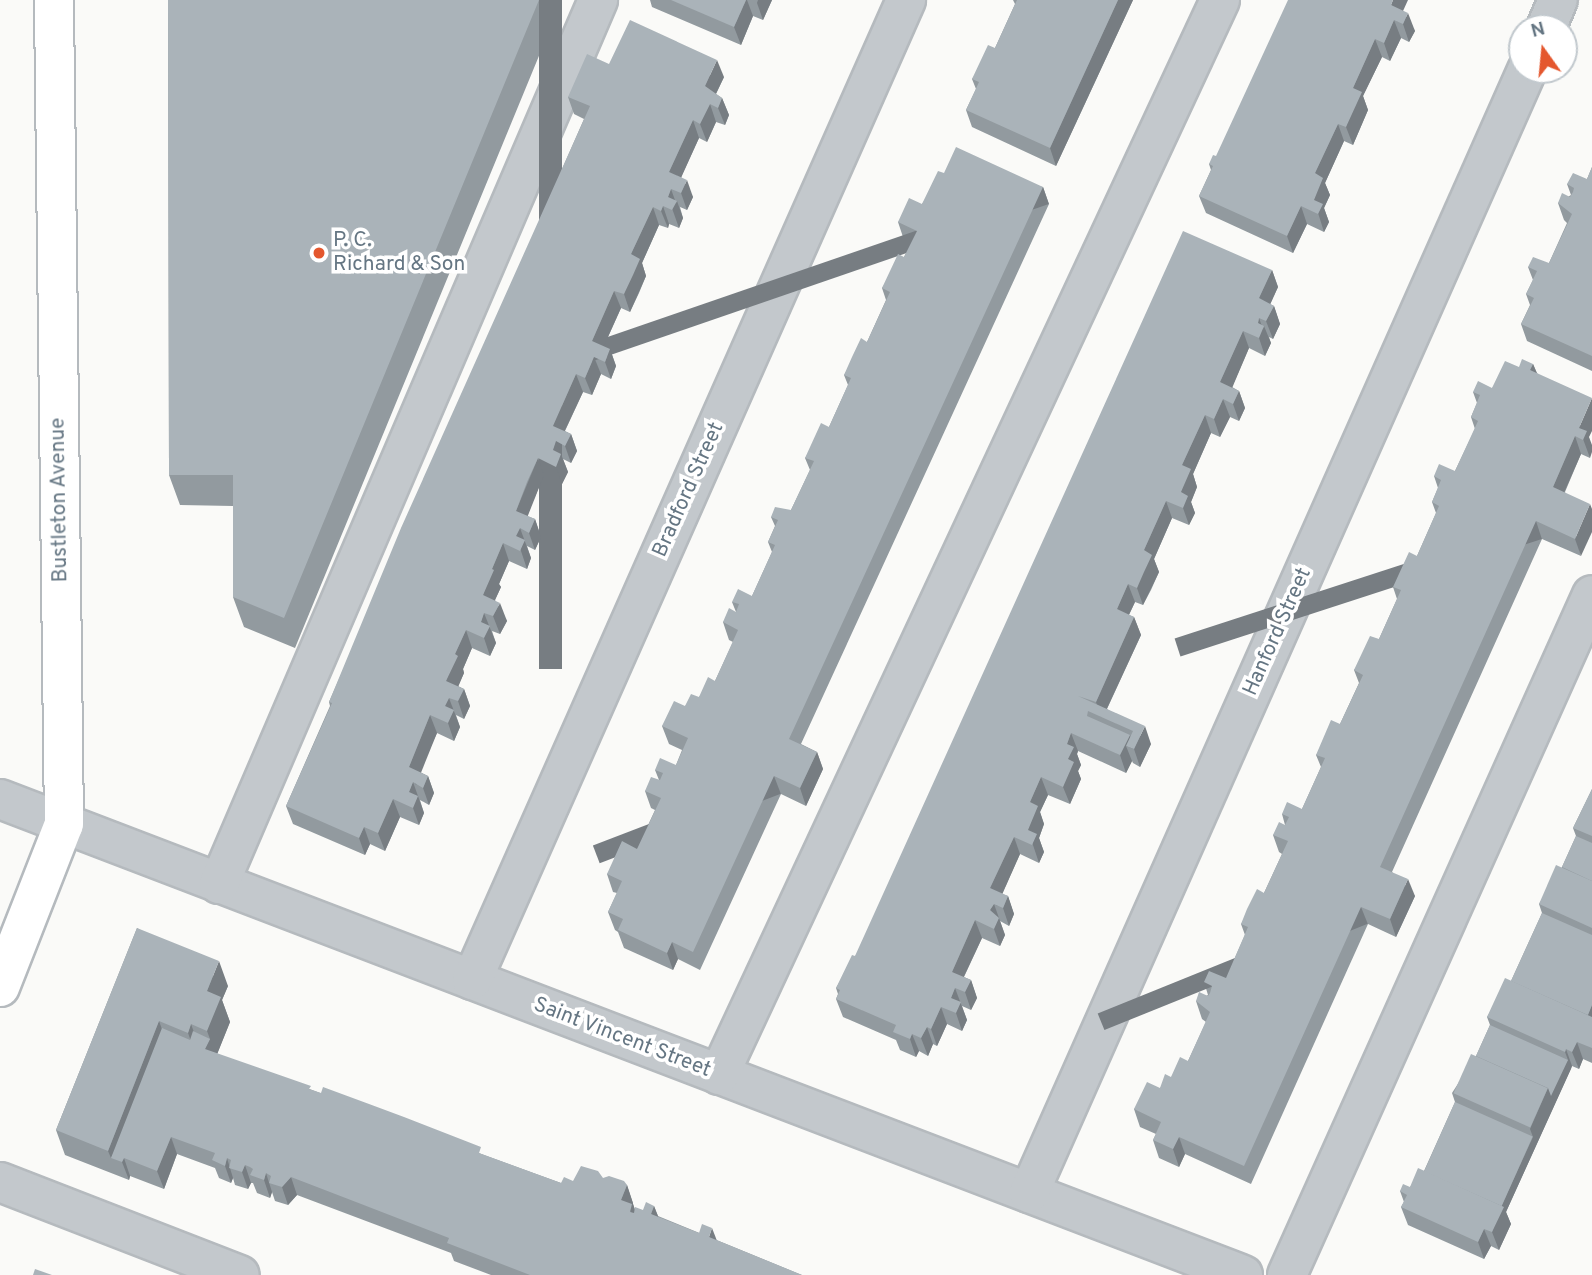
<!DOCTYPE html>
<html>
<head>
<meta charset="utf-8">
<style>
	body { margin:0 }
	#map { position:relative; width:1592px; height:1275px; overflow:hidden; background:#fafaf8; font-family:Overpass,sans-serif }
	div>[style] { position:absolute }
	.roads { filter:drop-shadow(2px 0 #b5babe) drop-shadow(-2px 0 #b5babe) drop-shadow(0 2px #b5babe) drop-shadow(0 -2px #b5babe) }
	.minor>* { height:38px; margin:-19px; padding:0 19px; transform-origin:19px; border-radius:19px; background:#c3c8cc }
	.major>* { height:38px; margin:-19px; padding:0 19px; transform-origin:19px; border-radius:19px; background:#fff }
	.wall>* { inset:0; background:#929a9f }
	.shaded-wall>* { inset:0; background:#777d82; transform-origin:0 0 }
	.building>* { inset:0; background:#aab3b9; transform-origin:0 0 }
	.dots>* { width:19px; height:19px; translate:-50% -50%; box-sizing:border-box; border:4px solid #fff; border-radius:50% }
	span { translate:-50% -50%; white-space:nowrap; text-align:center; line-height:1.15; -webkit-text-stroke:7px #fff; paint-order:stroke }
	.poi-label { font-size:21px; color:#657683 }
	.left { translate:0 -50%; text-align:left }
	.street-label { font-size:21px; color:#657683 }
	.north { position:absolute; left:1508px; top:14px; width:70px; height:70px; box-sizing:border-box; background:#fff; border:2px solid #c1c8cd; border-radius:50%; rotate:345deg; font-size:19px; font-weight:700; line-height:28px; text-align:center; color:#657683 }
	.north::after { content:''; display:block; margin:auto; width:24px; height:32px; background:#e4572e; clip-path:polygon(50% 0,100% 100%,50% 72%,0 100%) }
</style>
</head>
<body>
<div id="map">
	<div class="roads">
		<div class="minor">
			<i style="left:1546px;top:28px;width:30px;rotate:-67deg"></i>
			<i style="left:0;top:799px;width:1331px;rotate:20.95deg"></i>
			<i style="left:219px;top:884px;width:962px;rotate:-66.79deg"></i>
			<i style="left:472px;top:980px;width:1072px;rotate:-66.11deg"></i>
			<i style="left:719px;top:1075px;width:1186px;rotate:-65.01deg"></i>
			<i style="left:0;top:1182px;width:257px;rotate:21.2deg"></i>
			<i style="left:1029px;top:1193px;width:1228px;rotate:-66.08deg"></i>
			<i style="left:1287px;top:1275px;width:745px;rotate:-65.84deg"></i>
		</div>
		<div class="major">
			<i style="left:0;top:987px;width:175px;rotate:-68.6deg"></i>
			<i style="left:64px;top:824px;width:824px;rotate:-90.7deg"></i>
		</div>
	</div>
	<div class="wall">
		<i style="clip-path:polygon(168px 0,562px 0,295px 648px,244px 627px,233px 597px,233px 506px,180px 505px,169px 475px)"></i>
		<i style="clip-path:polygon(650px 0,772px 0,763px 20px,753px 16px,741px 45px,652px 7px)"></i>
		<i style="clip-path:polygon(1013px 0,1133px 0,1056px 166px,972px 127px,966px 110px,976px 89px,972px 79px,995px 48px,1015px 4px)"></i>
		<i style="clip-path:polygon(1403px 11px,1415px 31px,1409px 42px,1401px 38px,1390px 61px,1382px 57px,1363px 96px,1368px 110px,1353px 145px,1344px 141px,1325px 183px,1330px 195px,1324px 208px,1329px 222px,1324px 232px,1307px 224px,1293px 253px,1206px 213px,1199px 196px,1211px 170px,1209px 164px)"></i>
		<i style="clip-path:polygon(609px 64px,724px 77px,716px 94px,722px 98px,729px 115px,725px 125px,716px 122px,707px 142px,699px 138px,681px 177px,693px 197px,687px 210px,680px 207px,683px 218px,679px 228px,669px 224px,668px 228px,659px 225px,642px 263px,646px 276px,639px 293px,630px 312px,621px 308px,604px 346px,610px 349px,616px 366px,611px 379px,601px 374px,592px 395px,583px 392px,565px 431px,571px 434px,577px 451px,571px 463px,563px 459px,568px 472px,562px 484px,544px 475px,534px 499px,527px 516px,535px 519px,541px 537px,535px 550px,527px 546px,531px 558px,527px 569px,509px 561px,499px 584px,501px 587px,495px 600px,507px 621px,500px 634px,492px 631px,496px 643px,490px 656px,472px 648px,463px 669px,464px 673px,458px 686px,464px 689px,470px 706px,464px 719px,456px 715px,460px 727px,454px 741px,437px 733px,425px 759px,420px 772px,428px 776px,434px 793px,429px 805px,420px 800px,424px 813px,419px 825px,400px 817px,385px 851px,370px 844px,365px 855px,293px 824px,286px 806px,330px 706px,329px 702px,584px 119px,574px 114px,568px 97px)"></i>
		<i style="clip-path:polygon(1592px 167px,1592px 371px,1527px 341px,1521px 324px,1530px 305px,1526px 294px,1533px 280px,1528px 267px,1549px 263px,1567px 223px,1564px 220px,1558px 203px,1571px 195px,1567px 184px,1587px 179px)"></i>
		<i style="clip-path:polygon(944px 173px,1043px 187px,1049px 204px,801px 744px,817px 752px,823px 769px,806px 806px,781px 794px,700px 970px,678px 959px,673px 970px,624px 948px,618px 932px,615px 930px,608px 912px,617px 893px,613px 892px,607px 874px,637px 849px,655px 810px,651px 808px,645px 791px,659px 780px,655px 770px,676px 765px,682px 750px,669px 744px,662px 726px,685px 706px,699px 697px,715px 681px,733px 642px,729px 640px,723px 622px,736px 612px,732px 602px,752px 596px,772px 552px,768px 542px,775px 526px,771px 517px,791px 510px,810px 470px,805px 458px,829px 427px,848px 385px,844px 375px,867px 342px,886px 300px,882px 288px,904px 257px,911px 243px,904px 240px,898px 222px,922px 204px)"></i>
		<i style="clip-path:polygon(1272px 270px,1278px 287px,1270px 304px,1274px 306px,1280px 324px,1273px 339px,1269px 337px,1271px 343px,1265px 356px,1249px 348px,1232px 387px,1239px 391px,1245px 408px,1239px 421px,1230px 417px,1220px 437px,1211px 433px,1193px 474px,1197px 487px,1191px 502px,1195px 513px,1189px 525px,1172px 518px,1154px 559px,1159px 572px,1151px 590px,1143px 605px,1135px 602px,1129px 615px,1134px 617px,1141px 635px,1107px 709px,1151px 744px,1140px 767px,1133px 763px,1132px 761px,1126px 773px,1078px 751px,1077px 754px,1081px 765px,1078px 771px,1081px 779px,1070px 804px,1048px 795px,1040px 812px,1044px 824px,1039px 838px,1044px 852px,1039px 863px,1020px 854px,1002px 894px,1008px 896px,1014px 914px,1009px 926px,1000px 921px,1005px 935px,1000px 946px,982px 938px,964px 977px,971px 980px,977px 998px,971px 1010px,962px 1006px,967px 1020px,962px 1031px,947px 1024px,937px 1046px,933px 1044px,928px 1056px,919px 1051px,916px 1057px,900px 1050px,896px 1040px,843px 1017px,836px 999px,838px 994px,836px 988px)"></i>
		<i style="clip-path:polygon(1533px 364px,1537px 373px,1589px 437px,1590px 458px,1581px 454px,1565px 492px,1581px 556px,1542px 539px,1392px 872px,1415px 896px,1396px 937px,1368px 924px,1251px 1184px,1185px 1154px,1179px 1167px,1159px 1158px,1153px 1140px,1156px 1134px,1140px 1127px,1134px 1109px,1160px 1088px,1188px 1061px,1206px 1022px,1202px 1019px,1196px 1001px,1208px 995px,1204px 982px,1226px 978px,1245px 935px,1241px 924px,1264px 893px,1282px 854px,1279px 852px,1273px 835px,1285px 825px,1282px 814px,1302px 809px,1321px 767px,1316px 755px,1340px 724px,1359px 683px,1354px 670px,1379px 639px,1397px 599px,1393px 587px,1417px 556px,1436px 513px,1432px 502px,1438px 488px,1434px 476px,1455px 471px,1475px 429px,1471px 417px,1477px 403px,1473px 392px,1492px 388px,1519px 367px)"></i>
		<i style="clip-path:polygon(1592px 789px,1592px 1063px,1583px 1059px,1579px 1069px,1572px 1066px,1506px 1212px,1511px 1224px,1499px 1250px,1491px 1246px,1484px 1259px,1408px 1225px,1401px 1207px,1404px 1202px,1400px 1191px,1410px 1187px,1424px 1171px,1455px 1102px,1452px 1093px,1476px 1056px,1490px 1025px,1487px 1017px,1511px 981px,1542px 913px,1539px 904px,1562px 867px,1576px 836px,1573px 828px)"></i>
		<i style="clip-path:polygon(137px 928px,228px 986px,222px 1000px,230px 1022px,217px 1054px,484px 1155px,561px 1183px,573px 1181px,603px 1178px,627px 1185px,635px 1210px,643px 1210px,654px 1206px,658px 1216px,802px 1275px,491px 1275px,454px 1261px,451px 1253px,297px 1195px,288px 1205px,275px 1201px,272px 1192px,270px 1198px,257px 1193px,253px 1183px,251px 1183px,248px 1189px,235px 1185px,233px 1178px,231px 1183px,219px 1178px,215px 1168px,177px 1154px,164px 1189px,130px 1176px,129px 1180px,65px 1155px,56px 1130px)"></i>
	</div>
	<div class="shaded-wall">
		<i style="left:539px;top:0;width:23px;height:669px"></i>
		<i style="clip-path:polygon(746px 0,747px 0,753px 16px,741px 45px,734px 27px)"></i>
		<i style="clip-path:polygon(758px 0,772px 0,763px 20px,757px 3px)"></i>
		<i style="clip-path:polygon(1118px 0,1133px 0,1056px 166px,1050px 148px)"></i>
		<i style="clip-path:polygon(1393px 0,1408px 0,1398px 22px,1391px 5px)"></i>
		<i style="clip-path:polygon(1408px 13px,1415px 31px,1409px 42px,1403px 24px)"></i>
		<i style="clip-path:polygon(1394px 20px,1401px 38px,1390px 61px,1384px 43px)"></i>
		<i style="clip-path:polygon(1375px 39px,1382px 57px,1363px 96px,1368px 110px,1353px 145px,1346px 127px,1353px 88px)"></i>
		<i style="clip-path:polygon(717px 60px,724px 77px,711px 104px,705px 86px)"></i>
		<i style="clip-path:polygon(722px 98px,729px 115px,725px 125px,718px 108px)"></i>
		<i style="clip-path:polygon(710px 104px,716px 122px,707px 142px,700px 124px)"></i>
		<i style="clip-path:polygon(693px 120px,699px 138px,676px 189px,669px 172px)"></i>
		<i style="clip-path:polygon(1338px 124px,1344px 141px,1325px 183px,1330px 195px,1324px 208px,1329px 222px,1324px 232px,1314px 200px,1315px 173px)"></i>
		<i style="clip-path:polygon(687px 180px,693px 197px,687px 210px,681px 193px)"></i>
		<i style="left:1043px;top:187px;width:18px;height:608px;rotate:71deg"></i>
		<i style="clip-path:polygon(671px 189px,676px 203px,677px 201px,683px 218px,679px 228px,668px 197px)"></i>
		<i style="clip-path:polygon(663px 206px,669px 224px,668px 228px,661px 211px)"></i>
		<i style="clip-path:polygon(1301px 206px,1307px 224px,1293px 253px,1287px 236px)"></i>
		<i style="clip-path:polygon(653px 207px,659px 225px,642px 263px,646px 276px,630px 312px,624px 294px,631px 254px)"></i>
		<i style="clip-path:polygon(1272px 270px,1278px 287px,1265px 316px,1259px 298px)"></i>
		<i style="clip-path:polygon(614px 291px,621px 308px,598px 359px,592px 341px)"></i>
		<i style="clip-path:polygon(1274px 306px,1280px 324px,1273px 339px,1266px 321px)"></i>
		<i style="clip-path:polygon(1259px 318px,1263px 329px,1264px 326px,1271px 343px,1265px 356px,1259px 338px,1258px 323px)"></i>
		<i style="clip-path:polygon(1243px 331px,1249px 348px,1227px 400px,1220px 382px)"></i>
		<i style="clip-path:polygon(610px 349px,616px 366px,611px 379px,605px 362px)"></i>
		<i style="clip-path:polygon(594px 357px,601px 374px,592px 395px,585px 378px)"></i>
		<i style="clip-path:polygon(1533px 364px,1540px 381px,1530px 370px)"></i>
		<i style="clip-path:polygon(576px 374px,583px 392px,559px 443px,553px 426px)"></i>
		<i style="clip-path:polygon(1239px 391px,1245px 408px,1239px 421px,1233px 404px)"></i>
		<i style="clip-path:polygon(1592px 398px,1592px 431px,1589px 437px,1592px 445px,1592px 452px,1590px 458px,1579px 428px)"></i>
		<i style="clip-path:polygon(1223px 399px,1230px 417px,1220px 437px,1214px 419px)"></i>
		<i style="clip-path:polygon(1205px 415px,1211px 433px,1193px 474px,1197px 487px,1191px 502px,1195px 513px,1189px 525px,1183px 508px,1181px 492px,1182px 465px)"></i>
		<i style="clip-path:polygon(571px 434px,577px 451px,571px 463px,565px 446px)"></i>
		<i style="clip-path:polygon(1575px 436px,1581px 454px,1559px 504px,1553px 487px)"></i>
		<i style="clip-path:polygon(556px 441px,568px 472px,562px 484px,556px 467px,553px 450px)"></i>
		<i style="clip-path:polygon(538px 458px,544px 475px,523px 528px,516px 511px)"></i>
		<i style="clip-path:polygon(1166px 501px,1172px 518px,1154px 559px,1159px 572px,1143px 605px,1137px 588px,1144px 550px)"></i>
		<i style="clip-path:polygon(1590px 504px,1592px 509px,1592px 532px,1581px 556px,1575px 539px)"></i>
		<i style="clip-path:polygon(535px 519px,541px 537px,535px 550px,529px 533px)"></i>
		<i style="left:1536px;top:521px;width:19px;height:380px;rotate:72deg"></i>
		<i style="clip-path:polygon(520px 528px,531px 558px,527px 569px,516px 536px)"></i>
		<i style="clip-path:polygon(503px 543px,509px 561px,499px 584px,501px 587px,489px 613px,483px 595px,492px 569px)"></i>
		<i style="clip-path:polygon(1128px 584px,1135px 602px,1123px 627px,1117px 609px)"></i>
		<i style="clip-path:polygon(500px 603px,507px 621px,500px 634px,493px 616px)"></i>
		<i style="clip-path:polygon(484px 613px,496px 643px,490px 656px,484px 638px,481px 622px)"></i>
		<i style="clip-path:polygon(1134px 617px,1141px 635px,1103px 717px,1101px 717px,1096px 702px)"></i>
		<i style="clip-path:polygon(466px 630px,472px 648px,463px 669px,464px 673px,453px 699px,446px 681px,455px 654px)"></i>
		<i style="clip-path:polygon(464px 689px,470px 706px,464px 719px,458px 701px)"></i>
		<i style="clip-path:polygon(449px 698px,460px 727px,454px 741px,448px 723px,445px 706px)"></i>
		<i style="clip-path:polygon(430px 715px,437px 733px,416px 785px,409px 767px)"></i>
		<i style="clip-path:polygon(1145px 726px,1151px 744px,1140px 767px,1134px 749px,1126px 746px,1132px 761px,1126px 773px,1120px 755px,1130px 735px,1134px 749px)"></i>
		<i style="clip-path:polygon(1071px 733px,1078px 751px,1077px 754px,1081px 765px,1078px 771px,1081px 779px,1070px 804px,1063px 787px,1068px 759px,1067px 744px)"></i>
		<i style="clip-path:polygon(817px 752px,823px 769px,806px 806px,800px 788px)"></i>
		<i style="clip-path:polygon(428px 776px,434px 793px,429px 805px,423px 788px)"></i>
		<i style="left:774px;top:776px;width:19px;height:194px;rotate:69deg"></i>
		<i style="clip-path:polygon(1041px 777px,1048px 795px,1040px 812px,1044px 824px,1039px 838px,1044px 852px,1039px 863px,1028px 830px,1030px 802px)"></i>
		<i style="clip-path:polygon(413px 782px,424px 813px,419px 825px,413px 808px,409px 792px)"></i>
		<i style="clip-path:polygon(393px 799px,400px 817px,385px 851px,378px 833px)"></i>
		<i style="clip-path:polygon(364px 827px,370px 844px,365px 855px,359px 838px)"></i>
		<i style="clip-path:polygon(1014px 837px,1020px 854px,997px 906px,990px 888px)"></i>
		<i style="clip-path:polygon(1408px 879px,1415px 896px,1396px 937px,1390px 919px)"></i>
		<i style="clip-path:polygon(1008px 896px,1014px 914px,1009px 926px,1003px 908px)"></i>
		<i style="clip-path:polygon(994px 904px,1005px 935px,1000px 946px,994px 929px,990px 910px)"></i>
		<i style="left:1361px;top:907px;width:18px;height:284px;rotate:68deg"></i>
		<i style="clip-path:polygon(975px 920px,982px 938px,958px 989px,952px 972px)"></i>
		<i style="clip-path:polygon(672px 942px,678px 959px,673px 970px,667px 953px)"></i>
		<i style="clip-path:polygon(219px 961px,228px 986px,222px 1000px,230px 1022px,212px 1067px,205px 1049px,210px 1039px,207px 1031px,207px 991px)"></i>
		<i style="clip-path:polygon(971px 980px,977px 998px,971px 1010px,965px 992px)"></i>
		<i style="clip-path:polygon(955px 988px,967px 1020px,962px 1031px,951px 998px)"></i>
		<i style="clip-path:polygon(1592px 1005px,1592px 1022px,1585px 1021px)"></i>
		<i style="clip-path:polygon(941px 1007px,947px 1024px,937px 1046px,931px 1029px)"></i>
		<i style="clip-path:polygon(159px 1021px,168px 1046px,111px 1158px,108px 1151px)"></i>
		<i style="clip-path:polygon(191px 1024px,200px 1049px,197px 1058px,188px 1033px)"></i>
		<i style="clip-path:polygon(927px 1027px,933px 1044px,928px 1056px,921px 1038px)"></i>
		<i style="clip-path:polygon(912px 1034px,919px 1051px,916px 1057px,910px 1039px)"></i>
		<i style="clip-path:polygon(1577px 1042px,1583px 1059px,1579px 1069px,1572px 1052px)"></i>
		<i style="clip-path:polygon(1566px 1049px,1572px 1066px,1571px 1069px,1506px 1212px,1511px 1224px,1499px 1250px,1492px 1232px,1499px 1211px,1533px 1137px,1530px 1129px,1548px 1088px,1568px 1060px,1565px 1052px)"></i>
		<i style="clip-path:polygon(171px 1137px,177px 1154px,164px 1189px,157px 1171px)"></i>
		<i style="clip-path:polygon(1179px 1137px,1185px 1154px,1179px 1167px,1173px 1149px)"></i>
		<i style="clip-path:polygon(124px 1158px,130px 1176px,129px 1180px,122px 1162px)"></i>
		<i style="clip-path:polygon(227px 1158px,233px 1178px,231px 1183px,225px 1166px)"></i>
		<i style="clip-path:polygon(245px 1165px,251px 1183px,248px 1189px,242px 1172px)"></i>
		<i style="clip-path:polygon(266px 1173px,272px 1192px,270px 1198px,264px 1180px)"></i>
		<i style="clip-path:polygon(291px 1177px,297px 1195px,288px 1205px,282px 1187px)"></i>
		<i style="clip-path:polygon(627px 1185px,633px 1203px,633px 1204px,639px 1222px,621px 1200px)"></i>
		<i style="clip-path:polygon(654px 1206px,661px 1224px,651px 1214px)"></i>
		<i style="clip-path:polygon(712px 1228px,719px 1246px,709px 1237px)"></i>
		<i style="clip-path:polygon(1484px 1229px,1491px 1246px,1484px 1259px,1478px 1242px)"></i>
	</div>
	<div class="building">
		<i style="clip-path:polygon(168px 0,539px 0,284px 618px,233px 597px,233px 475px,169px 475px)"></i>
		<i style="clip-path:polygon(671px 0,746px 0,734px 27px)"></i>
		<i style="clip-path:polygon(1017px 0,1118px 0,1050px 148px,966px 110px,979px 82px,972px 79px,988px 45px,995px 48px)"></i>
		<i style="clip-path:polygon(1288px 0,1393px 0,1391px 5px,1408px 13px,1403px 24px,1394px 20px,1384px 43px,1375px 39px,1353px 88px,1362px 92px,1346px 127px,1338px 124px,1315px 173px,1323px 178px,1314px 200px,1323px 204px,1318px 214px,1301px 206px,1287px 236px,1199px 196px,1213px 166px,1209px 164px,1213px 155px,1216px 156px)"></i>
		<i style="clip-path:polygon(630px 20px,717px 60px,705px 86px,722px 98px,718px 108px,710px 104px,700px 124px,693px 120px,669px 172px,687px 180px,681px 193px,671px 189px,668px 197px,677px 201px,672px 210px,663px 206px,661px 211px,653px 207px,631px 254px,640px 259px,633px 275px,624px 294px,614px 291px,592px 341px,610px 349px,605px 362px,594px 357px,585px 378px,576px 374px,553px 426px,571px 434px,565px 446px,556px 441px,553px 450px,561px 454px,556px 467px,538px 458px,527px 482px,516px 511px,535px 519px,529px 533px,520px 528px,516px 536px,525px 540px,520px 551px,503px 543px,492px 569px,494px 570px,483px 595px,500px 603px,493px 616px,484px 613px,481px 622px,490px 626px,484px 638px,466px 630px,455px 654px,458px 656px,446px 681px,464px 689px,458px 701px,449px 698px,445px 706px,454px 710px,448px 723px,430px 715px,409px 767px,428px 776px,423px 788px,413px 782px,409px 792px,418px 796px,413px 808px,393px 799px,378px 833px,364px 827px,359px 838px,286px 806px,332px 703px,329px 702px,401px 528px,590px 106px,568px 97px,587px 54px,609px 64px)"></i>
		<i style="clip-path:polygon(956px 147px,1043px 187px,789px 739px,817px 752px,800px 788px,774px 776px,693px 952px,672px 942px,667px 953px,618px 930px,623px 919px,608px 912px,622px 881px,607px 874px,622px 841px,637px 849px,661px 798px,645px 791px,651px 777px,660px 780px,663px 773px,655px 770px,660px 758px,676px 765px,688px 738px,662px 726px,674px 701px,685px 706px,691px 694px,699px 697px,708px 677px,715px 681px,738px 630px,723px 622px,729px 608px,736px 612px,739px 604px,732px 602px,738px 589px,752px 596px,775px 545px,768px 542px,778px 520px,771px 517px,775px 507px,791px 510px,814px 461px,805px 458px,821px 423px,829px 427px,851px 378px,844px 375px,852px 357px,861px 338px,867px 342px,890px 292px,882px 288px,898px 254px,904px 257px,917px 231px,898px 222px,909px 198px,922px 204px,938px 171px,944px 173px)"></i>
		<i style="clip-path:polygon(1592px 167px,1592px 356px,1521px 324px,1534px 298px,1526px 294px,1537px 271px,1528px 267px,1533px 257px,1549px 263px,1572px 214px,1558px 203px,1562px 193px,1570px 197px,1573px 192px,1574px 188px,1567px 184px,1573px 173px,1587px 179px)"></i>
		<i style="clip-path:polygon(1183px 231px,1272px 270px,1259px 298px,1274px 306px,1266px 321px,1259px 318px,1258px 323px,1264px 326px,1259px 338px,1243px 331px,1220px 382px,1239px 391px,1233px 404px,1223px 399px,1214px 419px,1205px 415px,1182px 465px,1191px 469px,1181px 492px,1188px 496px,1183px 508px,1166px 501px,1144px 550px,1152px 555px,1144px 572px,1137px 588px,1128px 584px,1117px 609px,1134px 617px,1096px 702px,1078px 696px,1145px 726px,1134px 749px,1126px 746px,1133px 731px,1088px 711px,1087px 716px,1130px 735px,1120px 755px,1071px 733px,1067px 744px,1074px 747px,1068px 759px,1074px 762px,1063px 787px,1041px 777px,1030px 802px,1038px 806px,1028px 830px,1037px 834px,1032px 845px,1014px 837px,990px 888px,1008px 896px,1003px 908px,994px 904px,990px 910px,999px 918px,994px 929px,975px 920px,952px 972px,971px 980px,965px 992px,955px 988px,951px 998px,961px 1002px,956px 1013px,941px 1007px,931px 1029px,927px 1027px,921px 1038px,912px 1034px,910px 1039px,893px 1032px,896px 1025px,836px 999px,840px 990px,836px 988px,852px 955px,855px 956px)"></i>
		<i style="clip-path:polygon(1522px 359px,1533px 364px,1530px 370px,1592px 398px,1579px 428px,1587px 431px,1583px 440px,1575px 436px,1553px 487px,1590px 504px,1575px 539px,1536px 521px,1380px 867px,1408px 879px,1390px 919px,1361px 907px,1244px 1166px,1179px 1137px,1173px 1149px,1153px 1140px,1161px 1122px,1134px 1109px,1147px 1082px,1160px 1088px,1165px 1074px,1171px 1077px,1180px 1057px,1188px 1061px,1210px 1012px,1196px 1001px,1199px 992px,1208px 996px,1210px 993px,1212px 986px,1204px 982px,1209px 971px,1226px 978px,1248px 927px,1241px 924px,1247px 909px,1257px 889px,1264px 893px,1288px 841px,1273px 835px,1279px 822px,1285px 825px,1289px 817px,1282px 814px,1287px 802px,1302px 809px,1325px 758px,1316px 755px,1331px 720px,1340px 724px,1363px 675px,1354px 670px,1370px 636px,1379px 639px,1401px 590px,1393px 587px,1409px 552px,1417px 556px,1439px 506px,1432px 502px,1441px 480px,1434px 476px,1439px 464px,1455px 471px,1478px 421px,1471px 417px,1480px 395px,1473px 392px,1478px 381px,1492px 388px,1505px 361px,1519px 367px)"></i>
		<i style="clip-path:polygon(1592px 789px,1592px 836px,1573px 828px)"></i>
		<i style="clip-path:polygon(1576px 836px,1592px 843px,1592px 881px,1562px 867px)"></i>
		<i style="clip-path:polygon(1556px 865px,1592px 881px,1592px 928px,1539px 904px)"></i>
		<i style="clip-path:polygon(1542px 913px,1592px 935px,1592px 1005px,1588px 1015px,1511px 981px)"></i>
		<i style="clip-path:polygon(137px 928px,219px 961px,207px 991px,221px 997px,207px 1031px,191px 1024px,188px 1033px,159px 1021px,108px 1151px,56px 1130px)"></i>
		<i style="clip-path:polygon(1505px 978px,1592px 1017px,1592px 1048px,1577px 1042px,1572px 1052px,1566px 1049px,1565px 1052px,1487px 1017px)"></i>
		<i style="clip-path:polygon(1490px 1025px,1568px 1060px,1551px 1096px,1548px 1088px,1476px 1056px)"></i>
		<i style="clip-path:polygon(162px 1028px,190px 1040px,193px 1031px,210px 1039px,205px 1049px,311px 1086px,309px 1089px,321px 1093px,323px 1087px,404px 1117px,481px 1147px,479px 1153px,561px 1183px,564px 1177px,573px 1181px,581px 1166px,598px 1171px,603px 1178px,609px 1176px,624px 1181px,627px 1185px,621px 1200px,632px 1204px,630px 1212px,634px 1213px,635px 1207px,643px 1210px,646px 1202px,654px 1206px,651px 1214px,699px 1233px,702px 1224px,712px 1228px,709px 1237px,802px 1275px,530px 1275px,447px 1243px,449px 1238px,291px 1177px,282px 1187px,269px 1183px,271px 1176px,266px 1173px,264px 1180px,250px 1175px,253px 1169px,250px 1167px,245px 1165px,242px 1172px,229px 1168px,231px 1160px,227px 1158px,225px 1166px,212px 1160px,215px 1153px,171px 1137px,157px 1171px,124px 1158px,122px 1162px,111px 1158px)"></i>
		<i style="left:1471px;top:1054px;width:84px;height:43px;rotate:24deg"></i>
		<i style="left:1455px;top:1102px;width:85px;height:76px;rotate:24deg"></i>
		<i style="clip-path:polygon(1418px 1168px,1504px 1207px,1492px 1232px,1484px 1229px,1478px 1242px,1401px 1207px,1407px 1195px,1400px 1191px,1403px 1184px,1410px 1187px)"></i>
		<i style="clip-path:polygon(35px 1269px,52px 1275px,33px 1275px)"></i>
	</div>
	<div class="dots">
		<i style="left:319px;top:253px;background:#e4572e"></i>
	</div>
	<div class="poi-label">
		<span class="left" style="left:333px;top:253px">P. C.<br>Richard &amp; Son</span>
	</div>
	<div class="street-label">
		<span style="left:689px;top:490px;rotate:-66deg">Bradford Street</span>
		<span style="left:60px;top:500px;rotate:-91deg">Bustleton Avenue</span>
		<span style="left:1278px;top:632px;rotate:-66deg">Hanford Street</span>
		<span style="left:622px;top:1038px;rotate:21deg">Saint Vincent Street</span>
	</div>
	<div class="north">N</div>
</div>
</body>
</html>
